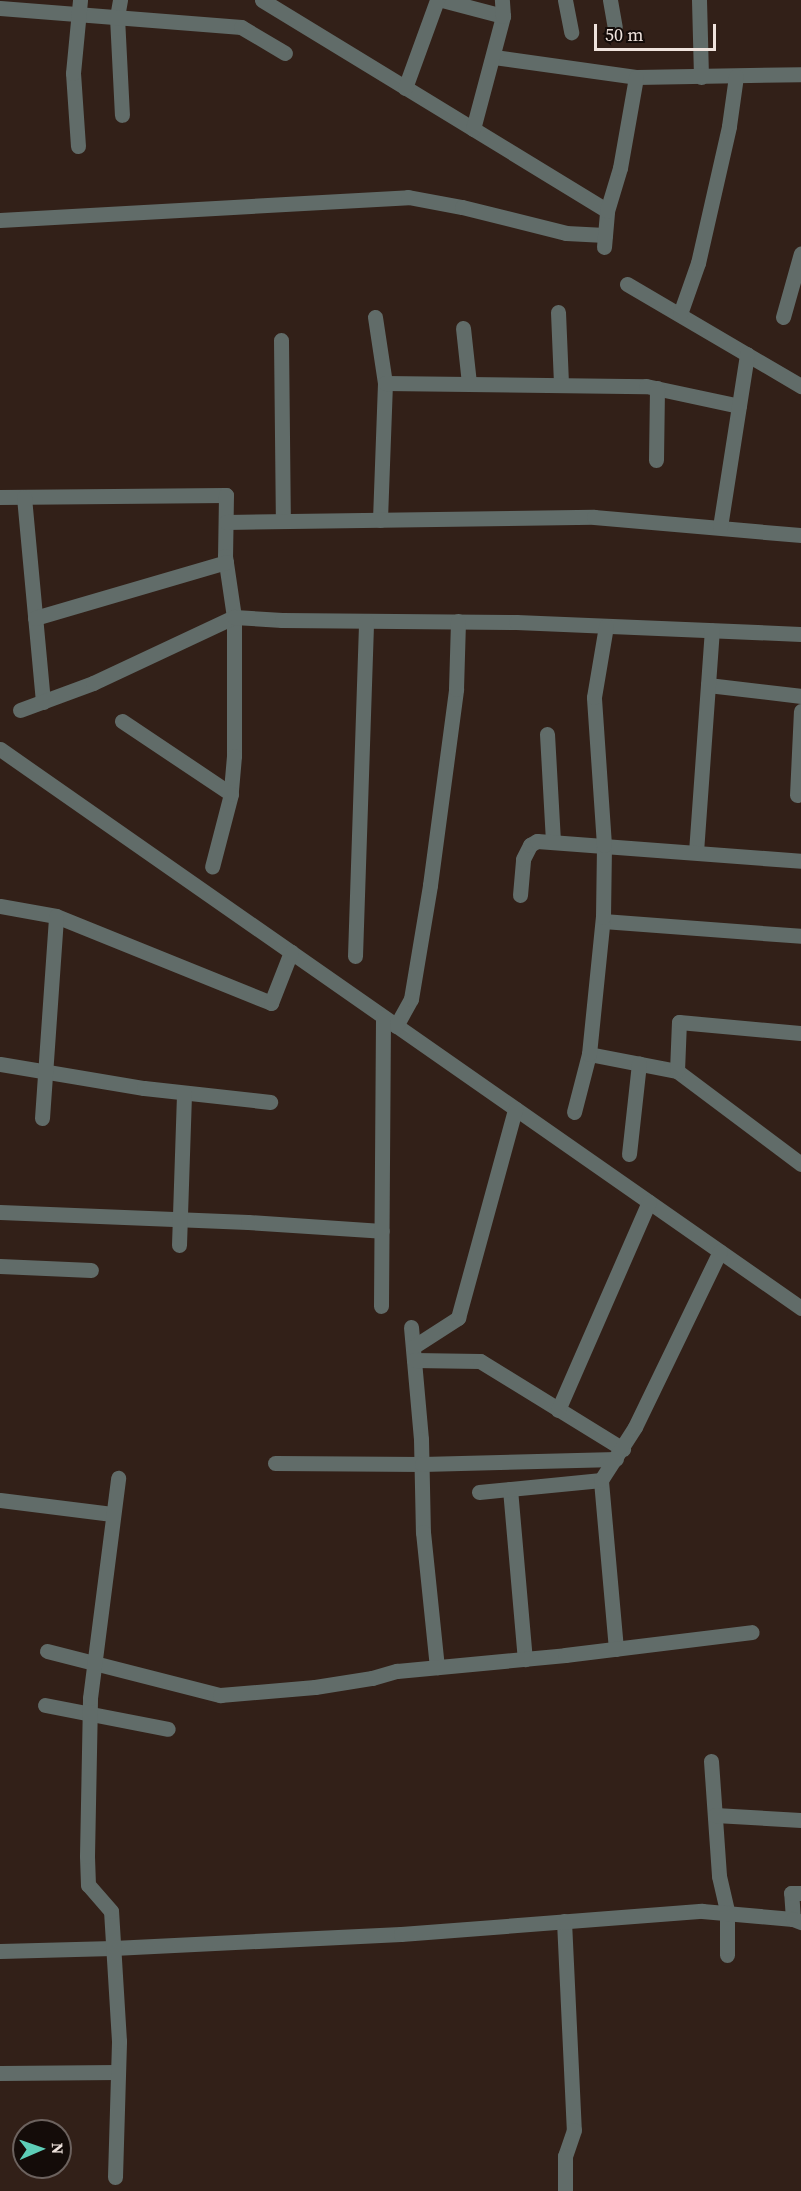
<!DOCTYPE html>
<html>
<head>
<meta charset="utf-8">
<style>
	body { margin:0 }
	#map { position:relative; width:801px; height:2191px; overflow:hidden; background:#322018; font-family:"Source Serif 4",serif }
	div>[style] { position:absolute }
	.minor>* { height:15px; margin:-7.5px; padding:0 7.5px; transform-origin:7.5px; border-radius:7.5px; background:#616c69 }
	span { translate:-50% -50%; white-space:nowrap; text-align:center; line-height:1.15; -webkit-text-stroke:5px #140c09; paint-order:stroke }
	.north { position:absolute; left:12px; top:2119px; width:60px; height:60px; box-sizing:border-box; background:#140c09; border:2px solid #6c625e; border-radius:50%; rotate:88deg; font-size:16px; font-weight:700; line-height:24px; text-align:center; color:#efe3dd }
	.north::after { content:''; display:block; margin:auto; width:21px; height:27px; background:#5eceb8; clip-path:polygon(50% 0,100% 100%,50% 72%,0 100%) }
	.scale { position:absolute; left:594px; top:24px; width:122px; height:27px; box-sizing:border-box; border:3px solid #efe3dd; border-top:0; padding-left:8px; font-size:18px; line-height:21px; white-space:nowrap; color:#efe3dd; -webkit-text-stroke:4px #140c09; paint-order:stroke }
</style>
</head>
<body>
<div id="map">
	<div class="minor">
		<i style="left:120px;top:0;width:17px;rotate:100deg"></i>
		<i style="left:117px;top:17px;width:98px;rotate:87.1deg"></i>
		<i style="left:262px;top:0;width:404px;rotate:31.4deg"></i>
		<i style="left:442px;top:0;width:63px;rotate:14.7deg"></i>
		<i style="left:565px;top:0;width:33px;rotate:79deg"></i>
		<i style="left:610px;top:0;width:27px;rotate:80deg"></i>
		<i style="left:699px;top:0;width:77px;rotate:88.5deg"></i>
		<i style="left:0;top:8px;width:242px;rotate:4.5deg"></i>
		<i style="left:241px;top:27px;width:51px;rotate:30.6deg"></i>
		<i style="left:494px;top:57px;width:143px;rotate:8deg"></i>
		<i style="left:636px;top:77px;width:165px;rotate:-1deg"></i>
		<i style="left:405px;top:88px;width:94px;rotate:-70deg"></i>
		<i style="left:473px;top:129px;width:117px;rotate:-75.1deg"></i>
		<i style="left:503px;top:16px;width:16px;rotate:-94deg"></i>
		<i style="left:78px;top:146px;width:73px;rotate:-93.9deg"></i>
		<i style="left:73px;top:73px;width:73px;rotate:-84.5deg"></i>
		<i style="left:0;top:220px;width:409px;rotate:-3.2deg"></i>
		<i style="left:408px;top:197px;width:55px;rotate:10.5deg"></i>
		<i style="left:462px;top:207px;width:107px;rotate:14deg"></i>
		<i style="left:566px;top:233px;width:39px;rotate:3deg"></i>
		<i style="left:604px;top:247px;width:36px;rotate:-85deg"></i>
		<i style="left:607px;top:211px;width:45px;rotate:-73.2deg"></i>
		<i style="left:620px;top:168px;width:92px;rotate:-80deg"></i>
		<i style="left:627px;top:284px;width:202px;rotate:30.4deg"></i>
		<i style="left:558px;top:312px;width:72px;rotate:87.6deg"></i>
		<i style="left:680px;top:314px;width:54px;rotate:-70.6deg"></i>
		<i style="left:698px;top:263px;width:140px;rotate:-77.2deg"></i>
		<i style="left:729px;top:126px;width:50px;rotate:-82deg"></i>
		<i style="left:375px;top:317px;width:67px;rotate:81.4deg"></i>
		<i style="left:385px;top:383px;width:137px;rotate:92.1deg"></i>
		<i style="left:783px;top:317px;width:66px;rotate:-74.3deg"></i>
		<i style="left:463px;top:328px;width:55px;rotate:83.8deg"></i>
		<i style="left:281px;top:340px;width:181px;rotate:89.4deg"></i>
		<i style="left:385px;top:383px;width:261px;rotate:0.7deg"></i>
		<i style="left:646px;top:386px;width:95px;rotate:12.1deg"></i>
		<i style="left:656px;top:460px;width:72px;rotate:-89.2deg"></i>
		<i style="left:0;top:497px;width:226px;rotate:-0.5deg"></i>
		<i style="left:226px;top:495px;width:61px;rotate:90.9deg"></i>
		<i style="left:225px;top:556px;width:62px;rotate:81.6deg"></i>
		<i style="left:234px;top:617px;width:139px;rotate:90deg"></i>
		<i style="left:234px;top:756px;width:38px;rotate:95deg"></i>
		<i style="left:231px;top:794px;width:75px;rotate:104.6deg"></i>
		<i style="left:24px;top:497px;width:206px;rotate:84.7deg"></i>
		<i style="left:226px;top:522px;width:368px;rotate:-0.8deg"></i>
		<i style="left:594px;top:517px;width:208px;rotate:5deg"></i>
		<i style="left:720px;top:527px;width:175px;rotate:-81.1deg"></i>
		<i style="left:35px;top:618px;width:199px;rotate:-16.3deg"></i>
		<i style="left:708px;top:685px;width:94px;rotate:6.7deg"></i>
		<i style="left:20px;top:710px;width:78px;rotate:-20.3deg"></i>
		<i style="left:93px;top:683px;width:156px;rotate:-25.1deg"></i>
		<i style="left:234px;top:617px;width:48px;rotate:3.6deg"></i>
		<i style="left:282px;top:620px;width:234px;rotate:0.5deg"></i>
		<i style="left:516px;top:622px;width:285px;rotate:2.4deg"></i>
		<i style="left:122px;top:721px;width:131px;rotate:33.8deg"></i>
		<i style="left:547px;top:734px;width:107px;rotate:86.8deg"></i>
		<i style="left:0;top:749px;width:977px;rotate:34.91deg"></i>
		<i style="left:797px;top:795px;width:84px;rotate:-87.3deg"></i>
		<i style="left:696px;top:852px;width:222px;rotate:-85.9deg"></i>
		<i style="left:520px;top:895px;width:36px;rotate:-85deg"></i>
		<i style="left:523px;top:859px;width:16px;rotate:-63deg"></i>
		<i style="left:530px;top:845px;width:8px;rotate:-30deg"></i>
		<i style="left:537px;top:841px;width:265px;rotate:4.3deg"></i>
		<i style="left:0;top:906px;width:57px;rotate:10.1deg"></i>
		<i style="left:56px;top:916px;width:232px;rotate:22deg"></i>
		<i style="left:271px;top:1003px;width:55px;rotate:-68.6deg"></i>
		<i style="left:603px;top:921px;width:199px;rotate:4.3deg"></i>
		<i style="left:355px;top:956px;width:335px;rotate:-88.1deg"></i>
		<i style="left:396px;top:1026px;width:31px;rotate:-61deg"></i>
		<i style="left:411px;top:999px;width:116px;rotate:-80.5deg"></i>
		<i style="left:430px;top:885px;width:198px;rotate:-82.4deg"></i>
		<i style="left:456px;top:689px;width:68px;rotate:-88.3deg"></i>
		<i style="left:589px;top:1054px;width:90px;rotate:10.9deg"></i>
		<i style="left:677px;top:1071px;width:155px;rotate:36.9deg"></i>
		<i style="left:0;top:1064px;width:146px;rotate:9.5deg"></i>
		<i style="left:144px;top:1088px;width:127px;rotate:6.3deg"></i>
		<i style="left:677px;top:1071px;width:49px;rotate:-87.7deg"></i>
		<i style="left:679px;top:1022px;width:122px;rotate:5.2deg"></i>
		<i style="left:574px;top:1112px;width:60px;rotate:-75.5deg"></i>
		<i style="left:589px;top:1054px;width:138px;rotate:-84.2deg"></i>
		<i style="left:603px;top:917px;width:72px;rotate:-89.2deg"></i>
		<i style="left:604px;top:845px;width:148px;rotate:-93.9deg"></i>
		<i style="left:594px;top:697px;width:72px;rotate:-80.4deg"></i>
		<i style="left:42px;top:1118px;width:202px;rotate:-86deg"></i>
		<i style="left:629px;top:1154px;width:91px;rotate:-83.7deg"></i>
		<i style="left:0;top:1212px;width:248px;rotate:2.3deg"></i>
		<i style="left:248px;top:1222px;width:134px;rotate:3.8deg"></i>
		<i style="left:179px;top:1245px;width:152px;rotate:-88.1deg"></i>
		<i style="left:0;top:1266px;width:91px;rotate:2.5deg"></i>
		<i style="left:381px;top:1306px;width:289px;rotate:-89.6deg"></i>
		<i style="left:411px;top:1327px;width:112px;rotate:84.9deg"></i>
		<i style="left:421px;top:1439px;width:93px;rotate:88.8deg"></i>
		<i style="left:423px;top:1532px;width:136px;rotate:84.1deg"></i>
		<i style="left:413px;top:1347px;width:54px;rotate:-32.8deg"></i>
		<i style="left:458px;top:1318px;width:217px;rotate:-74.7deg"></i>
		<i style="left:414px;top:1360px;width:66px;rotate:0.9deg"></i>
		<i style="left:480px;top:1361px;width:168px;rotate:31.6deg"></i>
		<i style="left:558px;top:1410px;width:227px;rotate:-66.4deg"></i>
		<i style="left:275px;top:1463px;width:147px;rotate:0.4deg"></i>
		<i style="left:422px;top:1464px;width:194px;rotate:-1.5deg"></i>
		<i style="left:510px;top:1489px;width:171px;rotate:85deg"></i>
		<i style="left:479px;top:1492px;width:123px;rotate:-5.6deg"></i>
		<i style="left:0;top:1500px;width:113px;rotate:7.1deg"></i>
		<i style="left:616px;top:1649px;width:170px;rotate:-95.1deg"></i>
		<i style="left:601px;top:1480px;width:63px;rotate:-57.3deg"></i>
		<i style="left:635px;top:1427px;width:195px;rotate:-64.2deg"></i>
		<i style="left:47px;top:1651px;width:179px;rotate:14.3deg"></i>
		<i style="left:220px;top:1695px;width:95px;rotate:-4.8deg"></i>
		<i style="left:315px;top:1687px;width:58px;rotate:-9deg"></i>
		<i style="left:372px;top:1678px;width:26px;rotate:-16deg"></i>
		<i style="left:397px;top:1671px;width:169px;rotate:-5.4deg"></i>
		<i style="left:565px;top:1655px;width:188px;rotate:-7deg"></i>
		<i style="left:45px;top:1705px;width:125px;rotate:11deg"></i>
		<i style="left:711px;top:1761px;width:115px;rotate:86deg"></i>
		<i style="left:719px;top:1876px;width:37px;rotate:77deg"></i>
		<i style="left:727px;top:1912px;width:43px;rotate:90deg"></i>
		<i style="left:715px;top:1815px;width:86px;rotate:3.3deg"></i>
		<i style="left:793px;top:1919px;width:26px;rotate:-94deg"></i>
		<i style="left:791px;top:1893px;width:10px"></i>
		<i style="left:564px;top:1921px;width:209px;rotate:87.3deg"></i>
		<i style="left:574px;top:2130px;width:28px;rotate:109deg"></i>
		<i style="left:565px;top:2156px;width:35px;rotate:90deg"></i>
		<i style="left:0;top:1951px;width:113px;rotate:-1.5deg"></i>
		<i style="left:113px;top:1948px;width:288px;rotate:-2.8deg"></i>
		<i style="left:401px;top:1934px;width:302px;rotate:-4.4deg"></i>
		<i style="left:702px;top:1911px;width:91px;rotate:5deg"></i>
		<i style="left:793px;top:1919px;width:9px;rotate:21deg"></i>
		<i style="left:0;top:2073px;width:118px;rotate:-0.5deg"></i>
		<i style="left:115px;top:2177px;width:136px;rotate:-88.3deg"></i>
		<i style="left:119px;top:2041px;width:130px;rotate:-93.5deg"></i>
		<i style="left:111px;top:1911px;width:35px;rotate:-131deg"></i>
		<i style="left:88px;top:1885px;width:29px;rotate:-92deg"></i>
		<i style="left:87px;top:1856px;width:158px;rotate:-88.9deg"></i>
		<i style="left:90px;top:1698px;width:222px;rotate:-82.7deg"></i>
	</div>
	<div class="north">N</div>
	<div class="scale">50 m</div>
</div>
</body>
</html>
